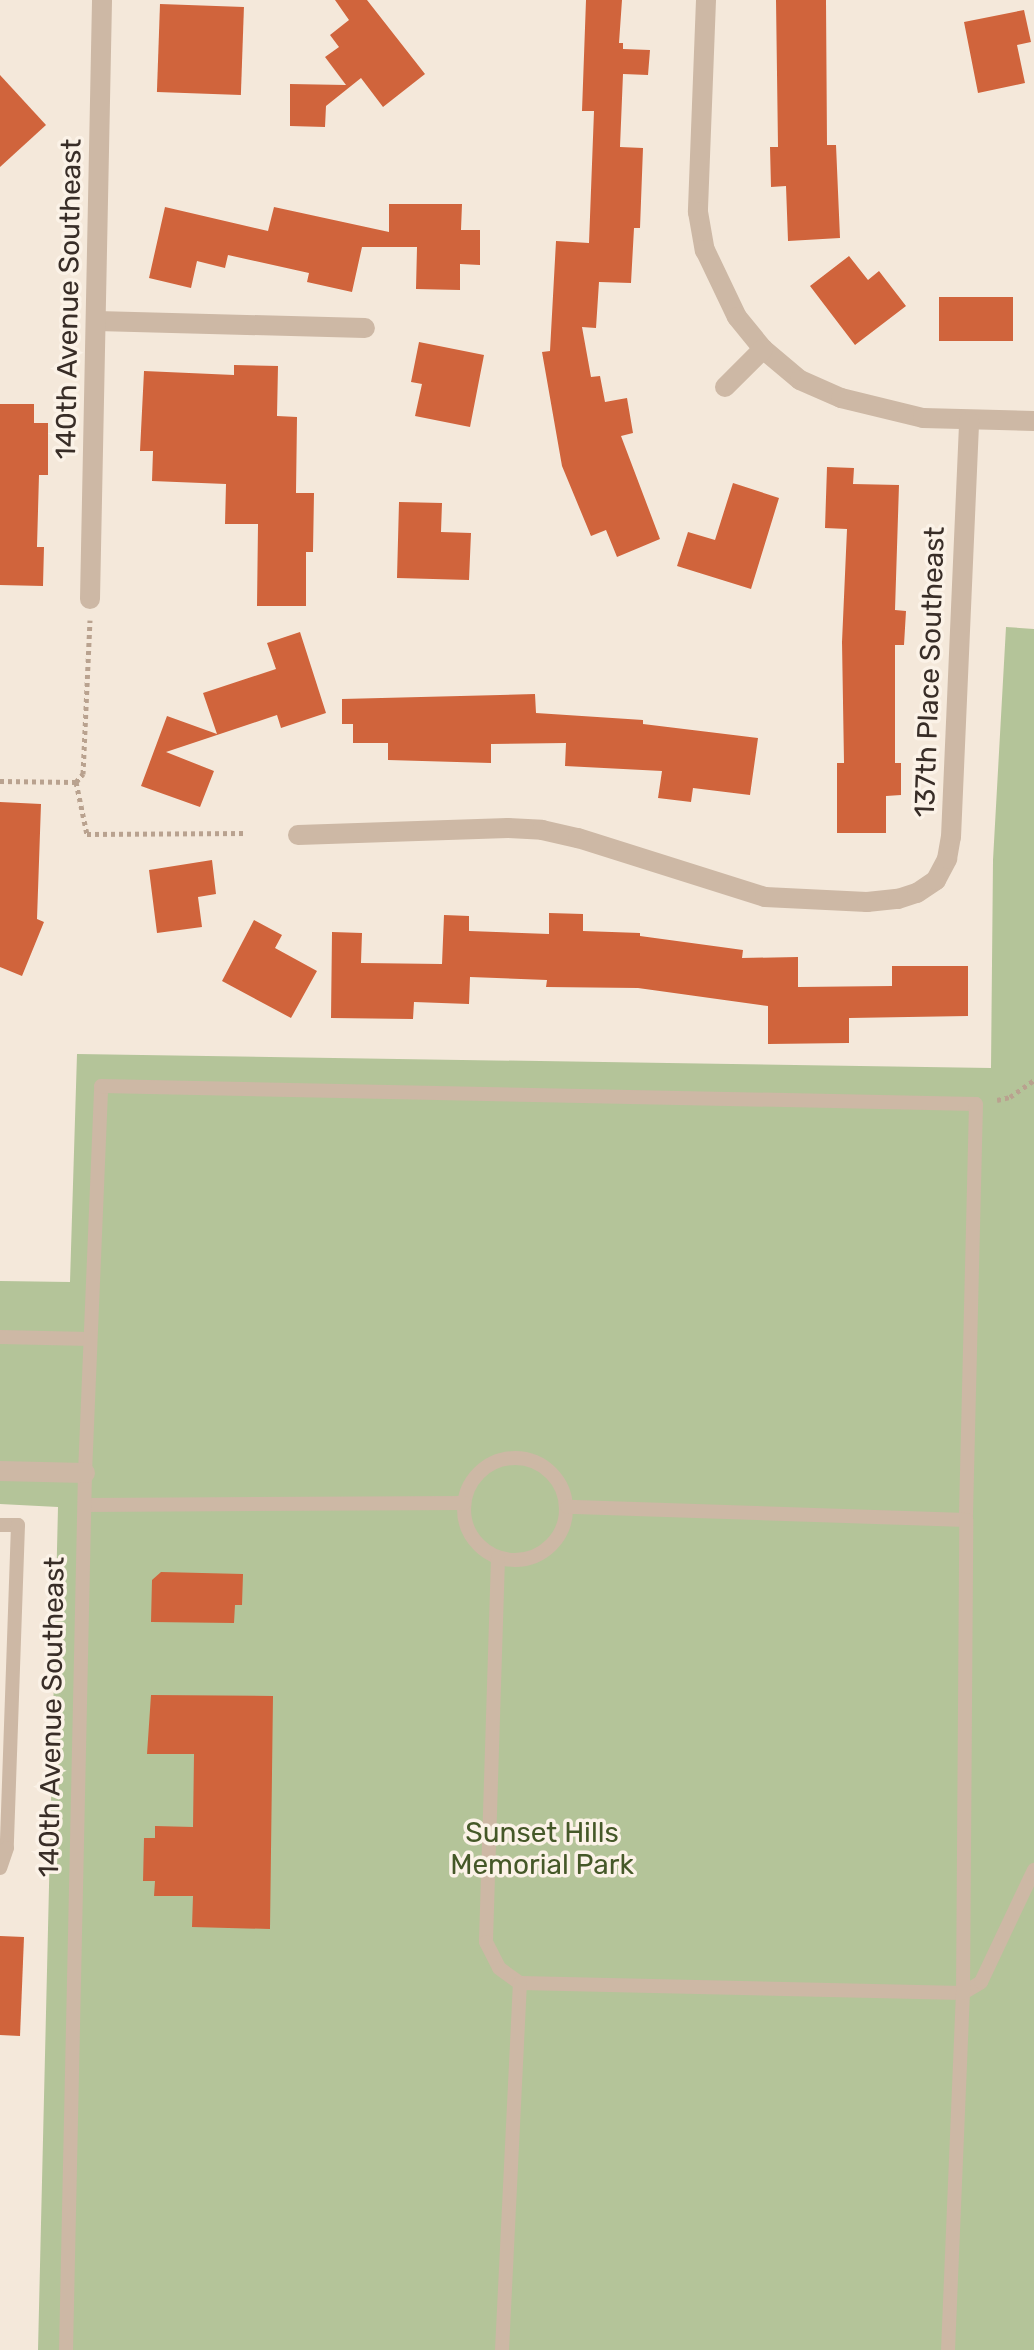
<!DOCTYPE html>
<html>
<head>
<meta charset="utf-8">
<style>
	body { margin:0 }
	#map { position:relative; width:1034px; height:2350px; overflow:hidden; background:#f4e8da; font-family:Rubik,sans-serif }
	div>[style] { position:absolute }
	.green>* { inset:0; background:#b4c499 }
	.building>* { inset:0; background:#d0643c; transform-origin:0 0 }
	.path>* { height:5px; margin-top:-2.5px; transform-origin:0; background:repeating-linear-gradient(90deg,#b9a28f 0 4px,transparent 0 8px) }
	.lane>* { height:14px; margin:-7px; padding:0 7px; transform-origin:7px; border-radius:7px; background:#cdb8a5 }
	.lane>.ring { margin:-7px; padding:0; box-sizing:content-box; background:none; border:14px solid #cdb8a5; border-radius:50% }
	.street>* { height:20px; margin:-10px; padding:0 10px; transform-origin:10px; border-radius:10px; background:#cdb8a5 }
	span { translate:-50% -50%; white-space:nowrap; text-align:center; line-height:1.15; -webkit-text-stroke:7px #fbf2e7; paint-order:stroke }
	.street-label { font-size:28px; color:#382d27 }
	.park-label { font-size:28px; color:#455828 }
</style>
</head>
<body>
<div id="map">
	<div class="green">
		<i style="clip-path:polygon(1006px 627px,1034px 629px,1034px 2350px,38px 2350px,58px 1507px,0 1504px,0 1281px,70px 1282px,77px 1054px,991px 1068px,993px 860px)"></i>
	</div>
	<div class="building">
		<i style="clip-path:polygon(335px 0,367px 0,425px 74px,383px 107px,361px 78px,326px 106px,325px 127px,290px 126px,290px 84px,346px 85px,325px 57px,339px 47px,330px 35px,349px 20px)"></i>
		<i style="clip-path:polygon(586px 0,622px 0,619px 43px,623px 43px,623px 49px,650px 50px,648px 75px,623px 74px,620px 147px,643px 148px,640px 228px,634px 228px,631px 283px,599px 282px,596px 328px,582px 327px,591px 377px,600px 376px,605px 402px,627px 398px,633px 433px,621px 436px,660px 539px,617px 557px,606px 530px,591px 536px,562px 466px,542px 352px,550px 351px,556px 241px,589px 243px,594px 111px,582px 111px)"></i>
		<i style="clip-path:polygon(776px 0,826px 0,827px 145px,836px 145px,840px 238px,788px 241px,786px 186px,771px 187px,770px 147px,778px 147px)"></i>
		<i style="left:160px;top:4px;width:84px;height:88px;rotate:2deg"></i>
		<i style="clip-path:polygon(1024px 10px,1031px 42px,1017px 45px,1025px 83px,978px 93px,964px 22px)"></i>
		<i style="clip-path:polygon(0 75px,46px 125px,0 167px)"></i>
		<i style="clip-path:polygon(389px 204px,462px 204px,461px 230px,480px 230px,480px 265px,460px 264px,460px 290px,416px 289px,417px 247px,362px 247px,352px 292px,307px 282px,309px 273px,228px 255px,225px 268px,197px 261px,191px 288px,149px 278px,165px 207px,268px 231px,274px 207px,389px 232px)"></i>
		<i style="clip-path:polygon(849px 256px,868px 280px,879px 271px,906px 306px,855px 345px,810px 286px)"></i>
		<i style="left:1013px;top:297px;width:44px;height:74px;rotate:90deg"></i>
		<i style="clip-path:polygon(419px 342px,484px 355px,470px 427px,415px 416px,422px 384px,411px 382px)"></i>
		<i style="clip-path:polygon(234px 365px,278px 366px,277px 416px,297px 417px,296px 493px,314px 493px,313px 552px,306px 552px,306px 606px,257px 606px,258px 524px,225px 524px,226px 484px,152px 481px,153px 451px,140px 451px,144px 371px,234px 375px)"></i>
		<i style="clip-path:polygon(0 404px,34px 404px,34px 423px,48px 423px,48px 475px,39px 475px,37px 547px,44px 547px,43px 586px,0 585px)"></i>
		<i style="clip-path:polygon(827px 467px,854px 468px,853px 484px,899px 485px,895px 610px,906px 611px,904px 645px,895px 645px,895px 763px,901px 763px,901px 795px,886px 796px,886px 833px,837px 833px,837px 763px,844px 763px,842px 642px,847px 529px,825px 528px)"></i>
		<i style="clip-path:polygon(733px 483px,779px 498px,751px 589px,677px 566px,688px 532px,715px 540px)"></i>
		<i style="clip-path:polygon(399px 502px,442px 503px,441px 532px,471px 533px,469px 580px,397px 578px)"></i>
		<i style="clip-path:polygon(300px 632px,326px 713px,281px 728px,277px 715px,166px 752px,214px 771px,200px 807px,141px 786px,167px 716px,217px 734px,203px 693px,276px 669px,267px 643px)"></i>
		<i style="clip-path:polygon(535px 694px,536px 713px,643px 720px,643px 724px,758px 738px,750px 795px,693px 788px,691px 802px,658px 798px,662px 771px,565px 766px,566px 743px,491px 744px,491px 763px,388px 760px,388px 743px,353px 743px,353px 724px,342px 724px,342px 699px)"></i>
		<i style="clip-path:polygon(0 802px,41px 804px,37px 919px,44px 922px,22px 976px,0 967px)"></i>
		<i style="clip-path:polygon(212px 860px,216px 894px,198px 897px,202px 927px,157px 933px,149px 870px)"></i>
		<i style="clip-path:polygon(549px 913px,583px 914px,583px 931px,640px 933px,640px 936px,743px 950px,742px 958px,798px 957px,798px 987px,892px 986px,892px 966px,968px 966px,968px 1016px,849px 1018px,849px 1043px,768px 1044px,768px 1006px,638px 988px,546px 987px,547px 980px,470px 977px,469px 1004px,414px 1002px,413px 1019px,331px 1018px,332px 932px,362px 933px,361px 963px,442px 964px,444px 915px,469px 916px,469px 931px,549px 934px)"></i>
		<i style="clip-path:polygon(254px 920px,282px 935px,275px 948px,317px 971px,291px 1018px,222px 981px)"></i>
		<i style="clip-path:polygon(161px 1572px,243px 1574px,242px 1605px,235px 1605px,234px 1623px,151px 1622px,152px 1580px)"></i>
		<i style="clip-path:polygon(151px 1695px,273px 1696px,270px 1929px,192px 1927px,193px 1896px,154px 1896px,155px 1881px,143px 1881px,144px 1838px,155px 1838px,155px 1826px,193px 1827px,194px 1754px,147px 1754px)"></i>
		<i style="clip-path:polygon(0 1936px,24px 1937px,20px 2036px,0 2035px)"></i>
	</div>
	<div class="path">
		<i style="left:0;top:781px;width:76px;rotate:0.8deg"></i>
		<i style="left:76px;top:782px;width:53px;rotate:78.1deg"></i>
		<i style="left:87px;top:834px;width:160px;rotate:-0.4deg"></i>
		<i style="left:76px;top:782px;width:11px;rotate:-49deg"></i>
		<i style="left:83px;top:774px;width:154px;rotate:-87.4deg"></i>
		<i style="left:997px;top:1100px;width:13px;rotate:-13deg"></i>
		<i style="left:1010px;top:1097px;width:29px;rotate:-35deg"></i>
	</div>
	<div class="lane">
		<i style="left:0;top:1337px;width:90px;rotate:1.3deg"></i>
		<i class="ring" style="left:464px;top:1458px;width:88px;height:88px"></i>
		<i style="left:85px;top:1505px;width:379px;rotate:-0.3deg"></i>
		<i style="left:0;top:1525px;width:18px"></i>
		<i style="left:18px;top:1525px;width:323px;rotate:92deg"></i>
		<i style="left:7px;top:1848px;width:21px;rotate:109deg"></i>
		<i style="left:498px;top:1558px;width:384px;rotate:91.8deg"></i>
		<i style="left:486px;top:1942px;width:29px;rotate:63deg"></i>
		<i style="left:499px;top:1968px;width:26px;rotate:36deg"></i>
		<i style="left:520px;top:1983px;width:443px;rotate:1.3deg"></i>
		<i style="left:963px;top:1993px;width:21px;rotate:-31deg"></i>
		<i style="left:981px;top:1982px;width:124px;rotate:-64.7deg"></i>
		<i style="left:66px;top:2350px;width:877px;rotate:-88.76deg"></i>
		<i style="left:85px;top:1473px;width:387px;rotate:-87.6deg"></i>
		<i style="left:101px;top:1086px;width:875px;rotate:1.18deg"></i>
		<i style="left:976px;top:1104px;width:416px;rotate:91.4deg"></i>
		<i style="left:966px;top:1520px;width:399px;rotate:-178.1deg"></i>
		<i style="left:502px;top:2350px;width:367px;rotate:-87.2deg"></i>
		<i style="left:948px;top:2350px;width:357px;rotate:-87.6deg"></i>
		<i style="left:963px;top:1993px;width:473px;rotate:-89.6deg"></i>
	</div>
	<div class="street">
		<i style="left:706px;top:0;width:212px;rotate:92.2deg"></i>
		<i style="left:698px;top:212px;width:39px;rotate:80deg"></i>
		<i style="left:705px;top:250px;width:74px;rotate:64.5deg"></i>
		<i style="left:737px;top:317px;width:41px;rotate:50.9deg"></i>
		<i style="left:763px;top:349px;width:48px;rotate:40deg"></i>
		<i style="left:800px;top:380px;width:45px;rotate:23.7deg"></i>
		<i style="left:841px;top:398px;width:84px;rotate:13.7deg"></i>
		<i style="left:923px;top:418px;width:111px;rotate:1.5deg"></i>
		<i style="left:97px;top:321px;width:268px;rotate:1.5deg"></i>
		<i style="left:725px;top:387px;width:54px;rotate:-45deg"></i>
		<i style="left:90px;top:599px;width:599px;rotate:-88.85deg"></i>
		<i style="left:298px;top:835px;width:210px;rotate:-1.9deg"></i>
		<i style="left:508px;top:828px;width:34px;rotate:3deg"></i>
		<i style="left:542px;top:830px;width:37px;rotate:13deg"></i>
		<i style="left:578px;top:838px;width:196px;rotate:17.5deg"></i>
		<i style="left:765px;top:897px;width:102px;rotate:2.8deg"></i>
		<i style="left:867px;top:902px;width:31px;rotate:-6deg"></i>
		<i style="left:898px;top:899px;width:20px;rotate:-18deg"></i>
		<i style="left:917px;top:893px;width:23px;rotate:-34deg"></i>
		<i style="left:936px;top:880px;width:24px;rotate:-62deg"></i>
		<i style="left:947px;top:859px;width:22px;rotate:-80deg"></i>
		<i style="left:951px;top:837px;width:416px;rotate:-87.5deg"></i>
		<i style="left:0;top:1471px;width:85px;rotate:1.3deg"></i>
	</div>
	<div class="street-label">
		<span style="left:69px;top:299px;rotate:-89deg">140th Avenue Southeast</span>
		<span style="left:930px;top:672px;rotate:-88deg">137th Place Southeast</span>
		<span style="left:52px;top:1717px;rotate:-89deg">140th Avenue Southeast</span>
	</div>
	<div class="park-label">
		<span style="left:542px;top:1849px">Sunset Hills<br>Memorial Park</span>
	</div>
</div>
</body>
</html>
